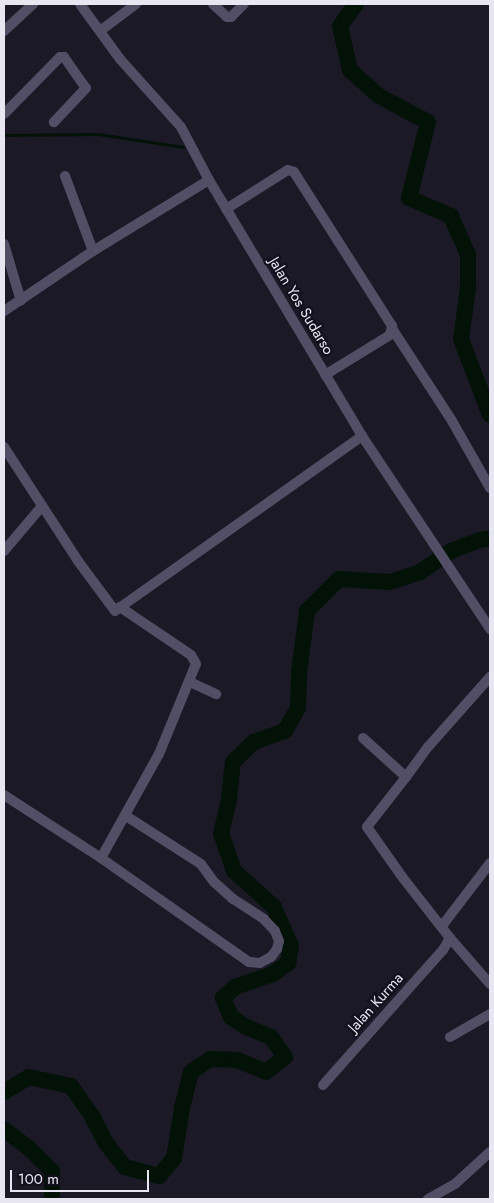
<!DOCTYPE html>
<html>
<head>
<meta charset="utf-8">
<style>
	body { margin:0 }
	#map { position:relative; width:494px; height:1203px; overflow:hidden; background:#1b1926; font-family:Jost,sans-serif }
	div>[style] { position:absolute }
	.stream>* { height:2.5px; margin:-1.25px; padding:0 1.25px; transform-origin:1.25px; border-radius:1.25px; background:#021207 }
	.river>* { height:16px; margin:-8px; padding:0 8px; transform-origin:8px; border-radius:8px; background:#021207 }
	.minor>* { height:10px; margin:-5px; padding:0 5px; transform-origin:5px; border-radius:5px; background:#524e66 }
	span { translate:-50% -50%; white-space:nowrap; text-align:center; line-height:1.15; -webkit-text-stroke:4.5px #12101c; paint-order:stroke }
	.street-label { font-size:15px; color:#e8e6f0 }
	.frame { position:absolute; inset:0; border:5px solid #e8e6f0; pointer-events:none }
	.scale { position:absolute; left:10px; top:1170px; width:139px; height:22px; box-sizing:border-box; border:2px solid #e8e6f0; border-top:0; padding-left:6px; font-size:15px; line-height:18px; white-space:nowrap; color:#e8e6f0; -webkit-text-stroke:4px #12101c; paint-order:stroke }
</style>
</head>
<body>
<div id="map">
	<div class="stream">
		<i style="left:4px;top:135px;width:94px;rotate:-0.6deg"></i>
		<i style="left:98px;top:134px;width:86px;rotate:8.7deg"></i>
	</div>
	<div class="river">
		<i style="left:356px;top:4px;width:27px;rotate:126deg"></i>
		<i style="left:340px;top:26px;width:45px;rotate:77.2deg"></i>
		<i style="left:350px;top:70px;width:39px;rotate:42deg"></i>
		<i style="left:379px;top:96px;width:55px;rotate:28deg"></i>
		<i style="left:428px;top:122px;width:78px;rotate:104deg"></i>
		<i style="left:409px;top:198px;width:46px;rotate:23.2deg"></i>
		<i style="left:451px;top:216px;width:43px;rotate:66.4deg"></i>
		<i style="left:468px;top:255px;width:33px;rotate:90deg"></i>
		<i style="left:468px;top:288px;width:51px;rotate:97.8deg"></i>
		<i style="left:461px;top:339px;width:81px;rotate:69.1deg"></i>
		<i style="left:4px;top:1092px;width:29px;rotate:-31deg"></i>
		<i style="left:29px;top:1077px;width:43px;rotate:12.1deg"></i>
		<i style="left:71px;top:1086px;width:39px;rotate:55deg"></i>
		<i style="left:93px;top:1118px;width:28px;rotate:63deg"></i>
		<i style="left:106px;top:1143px;width:31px;rotate:52deg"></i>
		<i style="left:125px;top:1167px;width:35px;rotate:15deg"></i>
		<i style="left:159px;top:1176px;width:23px;rotate:-50deg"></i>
		<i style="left:174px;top:1158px;width:51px;rotate:-80.9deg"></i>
		<i style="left:182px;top:1108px;width:37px;rotate:-76deg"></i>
		<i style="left:191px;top:1072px;width:23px;rotate:-34deg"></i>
		<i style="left:210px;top:1059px;width:27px;rotate:2deg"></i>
		<i style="left:237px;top:1060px;width:31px;rotate:22deg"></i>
		<i style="left:266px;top:1072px;width:24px;rotate:-38deg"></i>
		<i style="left:285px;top:1057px;width:24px;rotate:-125deg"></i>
		<i style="left:271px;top:1037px;width:27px;rotate:-158deg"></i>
		<i style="left:246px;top:1027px;width:18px;rotate:-146deg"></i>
		<i style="left:231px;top:1017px;width:21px;rotate:-113deg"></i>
		<i style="left:223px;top:998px;width:16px;rotate:-43deg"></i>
		<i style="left:235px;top:987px;width:40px;rotate:-18.9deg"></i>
		<i style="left:273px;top:974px;width:19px;rotate:-36deg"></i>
		<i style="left:288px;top:963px;width:17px;rotate:-80deg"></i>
		<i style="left:291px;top:946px;width:43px;rotate:-113.6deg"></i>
		<i style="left:274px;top:907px;width:54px;rotate:-138deg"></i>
		<i style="left:234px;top:871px;width:39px;rotate:-109deg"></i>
		<i style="left:221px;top:834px;width:36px;rotate:-77deg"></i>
		<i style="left:229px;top:799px;width:37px;rotate:-84deg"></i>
		<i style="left:233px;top:762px;width:29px;rotate:-44deg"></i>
		<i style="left:254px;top:742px;width:33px;rotate:-20deg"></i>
		<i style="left:285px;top:731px;width:26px;rotate:-61deg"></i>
		<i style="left:298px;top:708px;width:36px;rotate:-88deg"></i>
		<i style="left:299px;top:672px;width:62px;rotate:-82.5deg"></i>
		<i style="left:307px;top:611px;width:45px;rotate:-45deg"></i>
		<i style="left:339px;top:579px;width:51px;rotate:3.4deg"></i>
		<i style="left:390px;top:582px;width:32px;rotate:-18deg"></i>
		<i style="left:420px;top:572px;width:37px;rotate:-34deg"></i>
		<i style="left:451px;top:551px;width:31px;rotate:-21deg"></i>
		<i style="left:480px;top:540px;width:10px;rotate:-11deg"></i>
		<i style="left:4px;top:1129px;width:33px;rotate:38deg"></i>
		<i style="left:30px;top:1149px;width:31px;rotate:45deg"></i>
		<i style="left:52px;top:1171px;width:28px;rotate:90deg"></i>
	</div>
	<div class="minor">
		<i style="left:80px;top:4px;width:68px;rotate:54deg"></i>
		<i style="left:120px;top:59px;width:91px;rotate:48.1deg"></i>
		<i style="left:181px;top:127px;width:60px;rotate:62.2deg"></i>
		<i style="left:209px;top:180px;width:298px;rotate:59.1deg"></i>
		<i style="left:362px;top:436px;width:232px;rotate:56.4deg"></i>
		<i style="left:213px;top:4px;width:19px;rotate:43deg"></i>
		<i style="left:227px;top:17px;width:4px"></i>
		<i style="left:231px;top:17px;width:18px;rotate:-45deg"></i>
		<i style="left:4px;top:31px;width:40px;rotate:-43deg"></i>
		<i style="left:100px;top:31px;width:45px;rotate:-36.9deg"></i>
		<i style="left:4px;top:114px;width:80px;rotate:-45.5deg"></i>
		<i style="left:60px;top:57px;width:4px"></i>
		<i style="left:64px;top:57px;width:38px;rotate:55deg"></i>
		<i style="left:86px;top:88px;width:47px;rotate:133.3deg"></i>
		<i style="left:65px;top:176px;width:80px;rotate:69.5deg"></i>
		<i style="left:226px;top:209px;width:73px;rotate:-32.2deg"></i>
		<i style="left:288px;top:170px;width:6px;rotate:18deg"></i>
		<i style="left:294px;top:172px;width:183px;rotate:57.5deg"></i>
		<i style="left:392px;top:326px;width:9px;rotate:103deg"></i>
		<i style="left:390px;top:335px;width:76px;rotate:148.4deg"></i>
		<i style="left:4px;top:244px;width:59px;rotate:73.4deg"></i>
		<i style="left:4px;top:311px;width:107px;rotate:-34deg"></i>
		<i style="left:93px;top:251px;width:136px;rotate:-31.5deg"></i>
		<i style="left:393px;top:330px;width:108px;rotate:57deg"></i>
		<i style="left:452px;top:421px;width:77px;rotate:60.4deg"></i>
		<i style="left:4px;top:447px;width:136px;rotate:57deg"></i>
		<i style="left:78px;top:561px;width:62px;rotate:53.5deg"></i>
		<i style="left:115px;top:611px;width:303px;rotate:-35.3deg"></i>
		<i style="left:4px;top:551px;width:59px;rotate:-49.8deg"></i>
		<i style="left:190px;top:682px;width:29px;rotate:25deg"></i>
		<i style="left:363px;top:738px;width:58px;rotate:42.2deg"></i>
		<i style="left:406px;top:777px;width:37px;rotate:-54deg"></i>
		<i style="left:428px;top:747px;width:94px;rotate:-48.5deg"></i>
		<i style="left:406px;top:777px;width:63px;rotate:128deg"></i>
		<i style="left:367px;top:827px;width:62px;rotate:54.8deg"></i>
		<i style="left:403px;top:878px;width:76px;rotate:51.9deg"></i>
		<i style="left:450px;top:938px;width:61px;rotate:49deg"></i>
		<i style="left:4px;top:795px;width:116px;rotate:33deg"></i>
		<i style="left:101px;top:858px;width:181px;rotate:35.1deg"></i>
		<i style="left:249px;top:962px;width:11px;rotate:5deg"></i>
		<i style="left:260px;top:963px;width:13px;rotate:-29deg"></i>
		<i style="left:271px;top:957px;width:10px;rotate:-53deg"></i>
		<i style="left:277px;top:949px;width:8px;rotate:-76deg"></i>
		<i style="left:279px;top:941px;width:11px;rotate:-112deg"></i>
		<i style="left:275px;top:931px;width:16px;rotate:-133deg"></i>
		<i style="left:264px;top:919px;width:37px;rotate:-147deg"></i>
		<i style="left:233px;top:899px;width:25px;rotate:-138deg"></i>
		<i style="left:214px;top:882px;width:22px;rotate:-126deg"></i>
		<i style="left:201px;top:864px;width:89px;rotate:-147.4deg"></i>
		<i style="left:101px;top:858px;width:119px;rotate:-60.9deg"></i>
		<i style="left:159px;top:754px;width:97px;rotate:-67.7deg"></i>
		<i style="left:196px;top:664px;width:10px;rotate:-119deg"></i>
		<i style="left:191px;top:655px;width:86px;rotate:-145.9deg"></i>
		<i style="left:442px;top:926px;width:79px;rotate:-52.7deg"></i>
		<i style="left:450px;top:1037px;width:46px;rotate:-29.9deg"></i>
		<i style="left:323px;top:1085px;width:181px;rotate:-48.4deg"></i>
		<i style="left:443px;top:950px;width:14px;rotate:-60deg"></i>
		<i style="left:428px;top:1199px;width:31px;rotate:-29deg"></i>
		<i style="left:455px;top:1184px;width:47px;rotate:-42.4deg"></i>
	</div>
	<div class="street-label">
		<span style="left:301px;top:306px;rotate:59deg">Jalan Yos Sudarso</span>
		<span style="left:376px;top:1003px;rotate:-48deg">Jalan Kurma</span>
	</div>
	<div class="frame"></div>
	<div class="scale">100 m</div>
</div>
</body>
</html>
